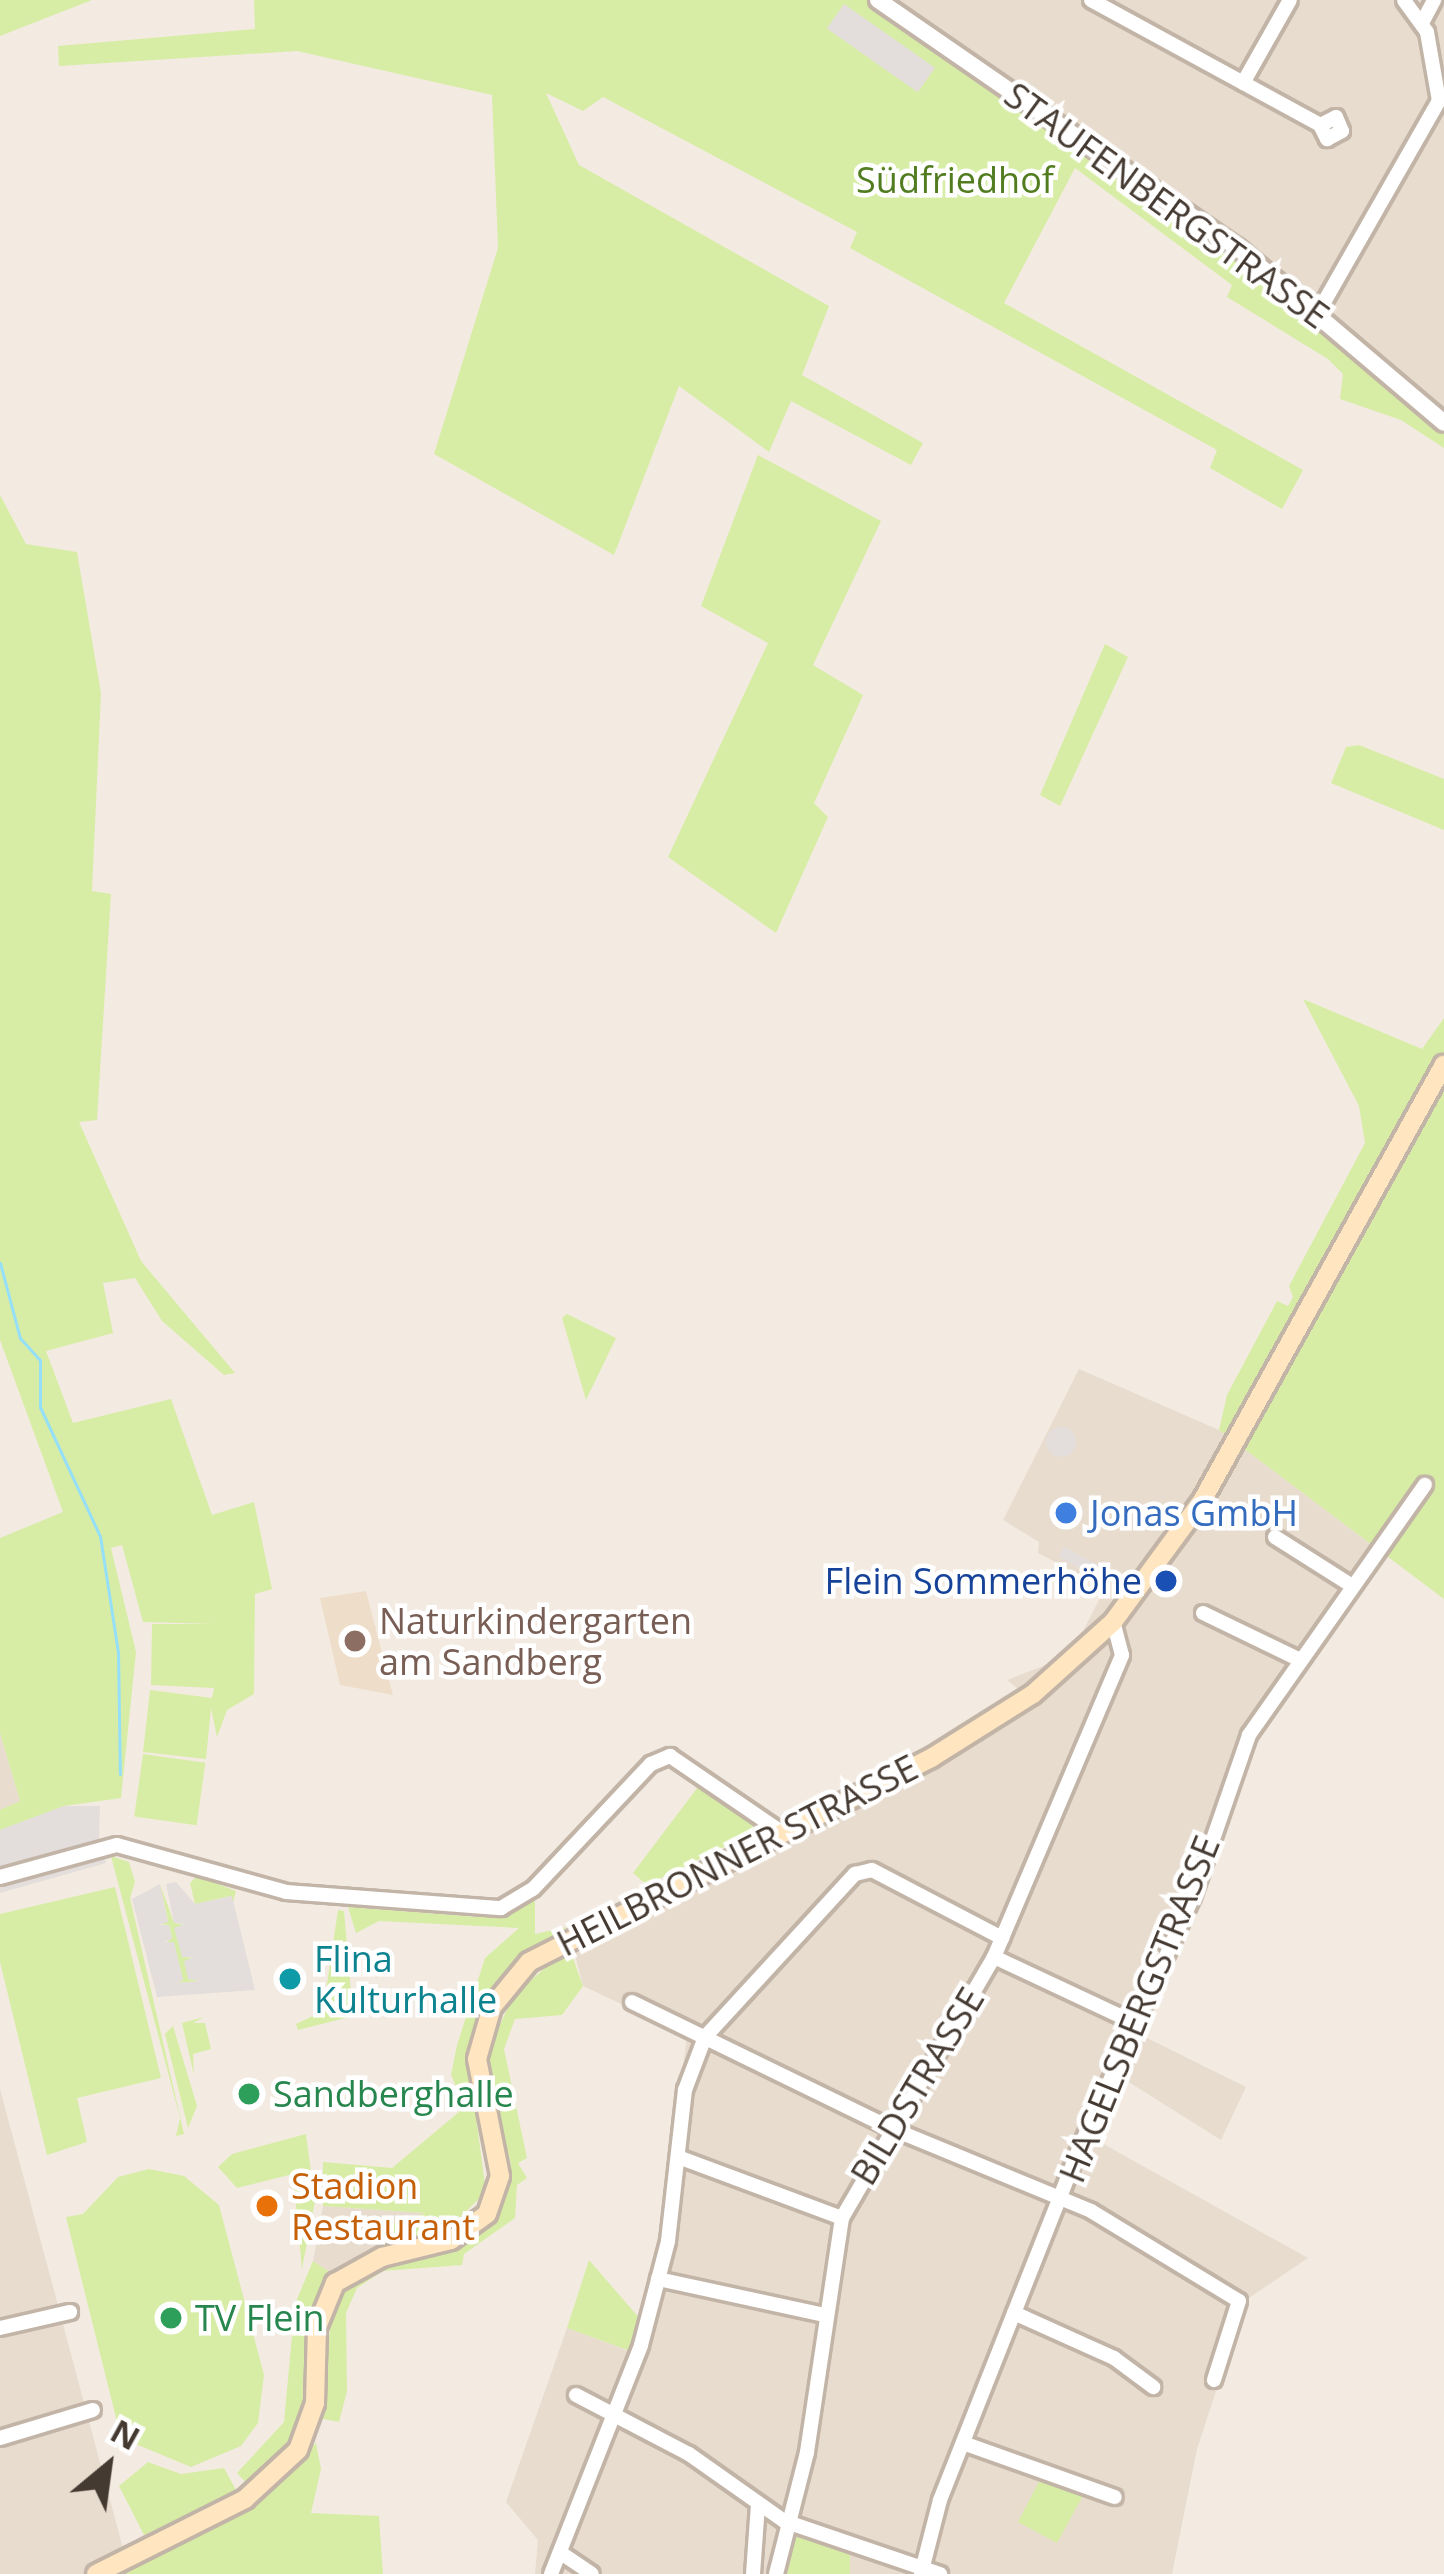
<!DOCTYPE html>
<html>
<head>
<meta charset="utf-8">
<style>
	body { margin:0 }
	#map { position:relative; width:1444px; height:2574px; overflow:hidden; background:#f3ebe1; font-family:"Open Sans",sans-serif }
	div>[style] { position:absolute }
	.residential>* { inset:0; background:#e8dccf }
	.education>* { inset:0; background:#eedec9 }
	.green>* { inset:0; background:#d7eda5; transform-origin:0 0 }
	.parking>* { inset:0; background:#e3dedb; transform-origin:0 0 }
	.round { border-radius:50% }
	.stream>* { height:3px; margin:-1.5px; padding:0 1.5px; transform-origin:1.5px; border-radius:1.5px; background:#95dff8 }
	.roads { filter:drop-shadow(3px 0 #c2b4a6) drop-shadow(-3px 0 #c2b4a6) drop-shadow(0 3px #c2b4a6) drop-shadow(0 -3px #c2b4a6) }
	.minor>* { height:14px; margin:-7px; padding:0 7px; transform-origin:7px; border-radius:7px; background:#fff }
	.tertiary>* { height:16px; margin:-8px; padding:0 8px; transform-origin:8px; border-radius:8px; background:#fff }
	.secondary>* { height:18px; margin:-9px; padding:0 9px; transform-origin:9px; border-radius:9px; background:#ffe6c0 }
	.dots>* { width:33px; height:33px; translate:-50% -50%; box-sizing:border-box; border:6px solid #fff; border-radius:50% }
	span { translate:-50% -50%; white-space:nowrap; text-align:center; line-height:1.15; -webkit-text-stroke:9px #fff; paint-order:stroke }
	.park-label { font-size:36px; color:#517c1f }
	.street-label { font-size:36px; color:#453a32 }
	.shop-label { font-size:36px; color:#366cbe }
	.left { translate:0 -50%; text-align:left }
	.transit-label { font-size:36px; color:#164399 }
	.right { translate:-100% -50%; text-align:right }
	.education-label { font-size:36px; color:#785e54 }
	.culture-label { font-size:36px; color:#0d838f }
	.leisure-label { font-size:36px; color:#27864d }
	.food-label { font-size:36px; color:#c56008 }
	.north { position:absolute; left:48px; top:2406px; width:120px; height:120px; -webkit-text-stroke:9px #fff; paint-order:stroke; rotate:29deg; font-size:33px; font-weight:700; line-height:48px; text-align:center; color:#453a32 }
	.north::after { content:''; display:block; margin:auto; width:42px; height:54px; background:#453a32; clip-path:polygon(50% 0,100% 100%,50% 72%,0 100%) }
</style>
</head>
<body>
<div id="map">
	<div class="residential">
		<i style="clip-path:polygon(891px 0,1444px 0,1444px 412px,1312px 306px)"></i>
		<i style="clip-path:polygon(1079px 1369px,1219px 1430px,1380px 1551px,1255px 1737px,1194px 1913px,1137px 2033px,1246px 2087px,1221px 2140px,1119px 2076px,1091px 2137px,1308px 2258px,1246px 2300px,1197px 2449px,1172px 2574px,535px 2574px,538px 2540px,506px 2502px,567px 2328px,632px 2352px,659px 2265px,687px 2035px,583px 1986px,574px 1951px,950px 1734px,1018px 1689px,1007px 1680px,1048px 1664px,1080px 1637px,1105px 1588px,1038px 1553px,1039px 1542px,1003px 1520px)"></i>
		<i style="clip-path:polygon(0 1733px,20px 1801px,0 1810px)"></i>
		<i style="clip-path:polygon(0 2089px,124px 2552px,115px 2574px,0 2574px)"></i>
		<i style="clip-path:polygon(323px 2206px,427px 2213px,383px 2228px,385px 2243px,331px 2273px,313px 2261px)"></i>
	</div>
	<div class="education">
		<i style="clip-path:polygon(366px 1591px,393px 1695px,340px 1685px,320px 1598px)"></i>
	</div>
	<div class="green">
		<i style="clip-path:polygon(0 0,92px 0,0 36px)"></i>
		<i style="clip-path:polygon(254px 0,891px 0,1428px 399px,1444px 412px,1444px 448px,1401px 420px,1340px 399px,1343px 374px,1328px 359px,1227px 297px,1232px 285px,1075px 168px,1004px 303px,1303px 470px,1282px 509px,1210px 468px,1217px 450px,850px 248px,857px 232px,603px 97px,583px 111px,546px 93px,579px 165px,829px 306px,802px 375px,923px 443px,911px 465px,791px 401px,769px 452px,679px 386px,614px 555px,434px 454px,498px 248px,492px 95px,297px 51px,59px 66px,58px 46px,255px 29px)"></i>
		<i style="clip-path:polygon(758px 455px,881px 521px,813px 665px,863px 695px,814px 803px,828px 817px,776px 933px,668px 857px,768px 643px,701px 606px)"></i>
		<i style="clip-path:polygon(0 495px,26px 544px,77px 552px,101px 693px,92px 891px,111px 894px,97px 1120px,79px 1122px,141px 1261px,235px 1373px,224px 1375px,162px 1321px,135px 1278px,103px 1283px,113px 1333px,46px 1351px,73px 1423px,171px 1399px,212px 1515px,254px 1502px,272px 1589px,255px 1594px,254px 1694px,227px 1710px,217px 1737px,211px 1708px,206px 1759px,143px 1752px,150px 1690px,212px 1698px,214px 1688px,151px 1685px,152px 1624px,215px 1624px,143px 1622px,122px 1545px,111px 1548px,136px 1652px,121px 1798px,64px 1806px,0 1830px,0 1810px,20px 1801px,0 1733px,0 1538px,63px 1512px,0 1340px)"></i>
		<i style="clip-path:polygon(1105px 644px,1128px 657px,1060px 806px,1040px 795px)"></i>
		<i style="clip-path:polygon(1359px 745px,1444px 779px,1444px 830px,1331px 783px,1346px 747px)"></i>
		<i style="clip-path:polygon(1303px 999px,1422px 1049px,1444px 1018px,1444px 1599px,1219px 1430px,1227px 1395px,1277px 1301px,1288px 1306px,1293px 1297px,1289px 1286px,1365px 1143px,1359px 1106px)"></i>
		<i style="clip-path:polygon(567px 1314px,616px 1338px,586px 1400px,562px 1318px)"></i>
		<i style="left:143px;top:1754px;width:63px;height:63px;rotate:8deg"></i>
		<i style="clip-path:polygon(704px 1779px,762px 1828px,647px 1885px,633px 1873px)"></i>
		<i style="clip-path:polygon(111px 1856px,129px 1862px,135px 1882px,130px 1898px,184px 2134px,176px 2136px,180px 2118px)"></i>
		<i style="clip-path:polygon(197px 1876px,236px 1891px,233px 1903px,231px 1896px,195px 1904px,190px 1883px)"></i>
		<i style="clip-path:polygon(160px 1884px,174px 1923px,185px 1925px,182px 1957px,195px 1958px,189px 1979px,200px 1981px,174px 1983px,183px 1980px,174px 1943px,164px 1944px,172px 1938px,169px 1925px,159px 1924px,168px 1921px)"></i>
		<i style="clip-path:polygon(115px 1887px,161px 2078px,77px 2098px,87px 2142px,47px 2155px,0 1962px,0 1914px)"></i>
		<i style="clip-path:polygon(535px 1898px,535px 1934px,567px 1927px,497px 1980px,468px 2057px,486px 2192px,448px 2229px,385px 2243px,382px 2229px,425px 2213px,323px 2206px,323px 2162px,392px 2168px,465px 2107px,451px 2075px,457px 2045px,485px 1958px,519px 1928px,379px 1921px,356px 1933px,348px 1907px,477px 1917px,506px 1915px)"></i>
		<i style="clip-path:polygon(338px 1910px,344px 1911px,353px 2016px,298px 2030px,296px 2024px,323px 2011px)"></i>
		<i style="clip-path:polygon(569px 1947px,583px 1986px,562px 2015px,515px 2019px,504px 2049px,527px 2158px,518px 2163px,527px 2178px,517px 2185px,515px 2218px,464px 2254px,462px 2265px,383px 2271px,357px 2288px,346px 2313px,347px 2391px,339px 2422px,323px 2419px,331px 2313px,348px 2285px,375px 2268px,456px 2249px,497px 2217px,511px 2164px,489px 2084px,490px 2047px,513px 1996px)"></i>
		<i style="clip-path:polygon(204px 2017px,193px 2023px,205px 2023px,211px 2049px,193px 2054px,194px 2075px,182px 2023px)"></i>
		<i style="clip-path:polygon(173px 2026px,197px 2106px,188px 2128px,165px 2034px)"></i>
		<i style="clip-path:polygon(306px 2134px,315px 2201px,302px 2269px,293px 2174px,237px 2188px,218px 2167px,232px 2154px)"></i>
		<i style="clip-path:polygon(149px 2169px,184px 2176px,219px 2205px,264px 2375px,258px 2423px,241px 2446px,191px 2467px,121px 2438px,66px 2217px,83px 2214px,118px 2177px)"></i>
		<i style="clip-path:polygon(589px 2260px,641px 2320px,633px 2352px,567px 2328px)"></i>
		<i style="clip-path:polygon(313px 2261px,331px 2273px,308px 2327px,304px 2422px,249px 2486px,237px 2473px,284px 2422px,295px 2304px)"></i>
		<i style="clip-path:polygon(316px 2443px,321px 2469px,311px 2513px,379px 2516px,383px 2574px,115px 2574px,260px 2501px)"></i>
		<i style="clip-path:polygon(148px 2462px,181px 2474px,224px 2468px,237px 2492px,144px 2535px,119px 2486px)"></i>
		<i style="clip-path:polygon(1041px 2478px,1085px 2492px,1057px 2543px,1018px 2522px)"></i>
		<i style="clip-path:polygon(794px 2534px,850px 2555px,850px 2574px,781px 2574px)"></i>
	</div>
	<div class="parking">
		<i style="left:844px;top:4px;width:111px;height:30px;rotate:35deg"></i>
		<i class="round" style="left:1046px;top:1427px;width:30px;height:30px"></i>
		<i style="left:1064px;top:1547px;width:52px;height:11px;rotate:28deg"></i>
		<i style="clip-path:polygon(64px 1806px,100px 1806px,99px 1841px,0 1871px,0 1830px)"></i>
		<i style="clip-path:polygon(103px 1853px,106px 1863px,0 1893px,0 1884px)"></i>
		<i style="clip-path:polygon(176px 1882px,195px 1904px,232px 1896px,255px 1990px,157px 1997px,132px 1899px,160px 1884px,168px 1922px,159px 1925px,169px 1925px,172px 1939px,164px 1942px,174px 1942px,183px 1980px,177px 1983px,200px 1981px,188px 1979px,184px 1961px,194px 1957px,182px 1957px,174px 1928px,185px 1924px,174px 1923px,166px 1884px)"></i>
	</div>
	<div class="stream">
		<i style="left:0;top:1263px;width:78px;rotate:75.1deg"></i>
		<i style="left:20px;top:1338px;width:30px;rotate:48deg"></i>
		<i style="left:40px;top:1360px;width:47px;rotate:90deg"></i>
		<i style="left:40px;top:1407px;width:142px;rotate:65.1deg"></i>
		<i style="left:100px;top:1536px;width:117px;rotate:81.2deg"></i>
		<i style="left:118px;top:1652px;width:122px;rotate:89.1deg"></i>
	</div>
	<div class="roads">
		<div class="minor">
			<i style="left:1091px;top:0;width:261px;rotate:28.6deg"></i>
			<i style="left:1320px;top:125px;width:16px;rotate:63deg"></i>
			<i style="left:1327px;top:139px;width:17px;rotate:-28deg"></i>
			<i style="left:1342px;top:131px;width:15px;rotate:-113deg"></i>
			<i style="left:1336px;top:117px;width:18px;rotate:153deg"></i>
			<i style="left:1423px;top:21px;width:24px;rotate:-62deg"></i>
			<i style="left:1243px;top:83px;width:95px;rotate:-60.5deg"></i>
			<i style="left:1319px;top:311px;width:242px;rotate:-60.3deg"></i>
			<i style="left:1439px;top:101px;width:70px;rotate:-99.9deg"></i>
			<i style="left:1427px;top:32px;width:39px;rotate:-126deg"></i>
			<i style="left:1275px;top:1537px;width:88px;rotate:32.4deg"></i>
			<i style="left:1203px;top:1613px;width:106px;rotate:25.8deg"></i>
			<i style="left:0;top:1877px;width:121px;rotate:-15.3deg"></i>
			<i style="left:117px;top:1845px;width:175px;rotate:15.5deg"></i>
			<i style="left:286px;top:1892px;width:216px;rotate:4.3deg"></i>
			<i style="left:501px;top:1908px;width:37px;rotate:-31deg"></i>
			<i style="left:533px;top:1889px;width:172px;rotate:-46.7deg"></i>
			<i style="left:651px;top:1764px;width:21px;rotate:-23deg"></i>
			<i style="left:670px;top:1756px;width:137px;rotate:34.3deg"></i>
			<i style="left:994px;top:1957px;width:156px;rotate:25.1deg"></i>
			<i style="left:632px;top:2002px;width:287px;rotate:26deg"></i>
			<i style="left:890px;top:2128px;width:217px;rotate:22.4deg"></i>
			<i style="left:1091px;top:2211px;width:173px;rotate:31.3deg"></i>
			<i style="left:1239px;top:2301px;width:83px;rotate:107.6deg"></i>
			<i style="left:678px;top:2157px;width:175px;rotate:20.4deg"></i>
			<i style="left:658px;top:2279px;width:171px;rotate:12.2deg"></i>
			<i style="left:1014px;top:2313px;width:110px;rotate:24.2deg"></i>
			<i style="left:1114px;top:2358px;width:49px;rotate:36.6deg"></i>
			<i style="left:0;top:2328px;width:72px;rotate:-12.9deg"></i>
			<i style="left:576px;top:2395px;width:127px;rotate:27.6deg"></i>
			<i style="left:689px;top:2454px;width:116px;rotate:35.2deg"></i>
			<i style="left:784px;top:2521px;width:165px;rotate:18.8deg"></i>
			<i style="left:0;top:2438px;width:97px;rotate:-16.8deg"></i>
			<i style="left:963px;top:2443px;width:161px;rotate:19.6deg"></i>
			<i style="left:561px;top:2553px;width:37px;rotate:34deg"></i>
			<i style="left:551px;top:2574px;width:246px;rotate:-68.5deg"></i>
			<i style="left:641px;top:2345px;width:107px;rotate:-75.4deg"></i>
			<i style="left:668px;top:2241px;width:152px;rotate:-83.6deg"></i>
			<i style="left:685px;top:2090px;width:57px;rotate:-69.3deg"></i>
			<i style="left:705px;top:2037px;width:222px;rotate:-47.4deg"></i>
			<i style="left:855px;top:1874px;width:17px;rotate:-13deg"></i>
			<i style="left:872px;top:1870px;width:147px;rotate:27.6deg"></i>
			<i style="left:753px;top:2574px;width:69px;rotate:-85.9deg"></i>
			<i style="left:776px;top:2574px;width:126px;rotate:-75.7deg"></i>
			<i style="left:807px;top:2452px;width:237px;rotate:-81.5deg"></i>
			<i style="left:842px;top:2218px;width:302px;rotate:-59.8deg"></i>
			<i style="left:994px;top:1957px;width:328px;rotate:-67deg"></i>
			<i style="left:1122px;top:1655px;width:34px;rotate:-105deg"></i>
			<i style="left:921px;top:2574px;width:76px;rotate:-75.6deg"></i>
			<i style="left:940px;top:2500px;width:378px;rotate:-68.4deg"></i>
			<i style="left:1079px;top:2149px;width:277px;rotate:-65.7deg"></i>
			<i style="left:1193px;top:1897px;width:171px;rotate:-70.9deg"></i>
			<i style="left:1249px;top:1735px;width:306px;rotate:-54.9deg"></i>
		</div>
		<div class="tertiary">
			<i style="left:878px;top:0;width:437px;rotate:34.6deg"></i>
			<i style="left:1238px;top:248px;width:270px;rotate:40.3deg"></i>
		</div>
		<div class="secondary">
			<i style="left:96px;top:2574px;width:167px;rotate:-26.7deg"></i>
			<i style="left:245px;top:2499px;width:72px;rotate:-42.8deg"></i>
			<i style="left:298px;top:2450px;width:50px;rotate:-70.1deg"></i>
			<i style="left:315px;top:2403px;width:76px;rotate:-88.5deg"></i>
			<i style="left:317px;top:2327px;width:48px;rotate:-67.8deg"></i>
			<i style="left:335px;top:2283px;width:54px;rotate:-29deg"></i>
			<i style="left:382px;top:2257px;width:71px;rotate:-13.8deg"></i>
			<i style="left:451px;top:2240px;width:44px;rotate:-35.8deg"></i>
			<i style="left:487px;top:2214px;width:40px;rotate:-71.1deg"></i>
			<i style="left:500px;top:2176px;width:119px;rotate:-101.1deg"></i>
			<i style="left:477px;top:2059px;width:54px;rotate:-73.9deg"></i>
			<i style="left:492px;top:2007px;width:58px;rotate:-50.6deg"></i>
			<i style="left:529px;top:1962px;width:451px;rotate:-26.9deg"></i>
			<i style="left:931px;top:1758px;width:120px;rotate:-32.1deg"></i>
			<i style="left:1033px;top:1694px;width:108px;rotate:-42deg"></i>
			<i style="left:1113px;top:1622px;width:150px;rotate:-53.7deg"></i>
			<i style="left:1202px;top:1501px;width:499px;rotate:-61deg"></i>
		</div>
	</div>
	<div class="dots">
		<i style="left:1066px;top:1513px;background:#3f7fe0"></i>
		<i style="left:1166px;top:1581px;background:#1a4fb4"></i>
		<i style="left:355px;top:1641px;background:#8d6e63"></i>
		<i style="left:290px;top:1979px;background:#0f9aa8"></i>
		<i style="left:249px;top:2094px;background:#2e9e5b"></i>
		<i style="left:267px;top:2206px;background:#e8710a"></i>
		<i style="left:171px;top:2318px;background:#2e9e5b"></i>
	</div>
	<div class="park-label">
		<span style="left:955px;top:180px">Südfriedhof</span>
	</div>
	<div class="street-label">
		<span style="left:1167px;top:205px;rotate:36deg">STAUFENBERGSTRASSE</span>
		<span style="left:737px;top:1855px;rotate:-27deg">HEILBRONNER STRASSE</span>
		<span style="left:1139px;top:2009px;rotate:-68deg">HAGELSBERGSTRASSE</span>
		<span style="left:917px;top:2086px;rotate:-59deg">BILDSTRASSE</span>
	</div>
	<div class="shop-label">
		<span class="left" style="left:1090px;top:1513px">Jonas GmbH</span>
	</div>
	<div class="transit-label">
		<span class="right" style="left:1142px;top:1581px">Flein Sommerhöhe</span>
	</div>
	<div class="education-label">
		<span class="left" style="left:379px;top:1641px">Naturkindergarten<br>am Sandberg</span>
	</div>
	<div class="culture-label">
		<span class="left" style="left:314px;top:1979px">Flina<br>Kulturhalle</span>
	</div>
	<div class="leisure-label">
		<span class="left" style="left:273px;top:2094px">Sandberghalle</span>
		<span class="left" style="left:195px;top:2318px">TV Flein</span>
	</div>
	<div class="food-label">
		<span class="left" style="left:291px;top:2206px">Stadion<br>Restaurant</span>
	</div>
	<div class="north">N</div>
</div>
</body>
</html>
